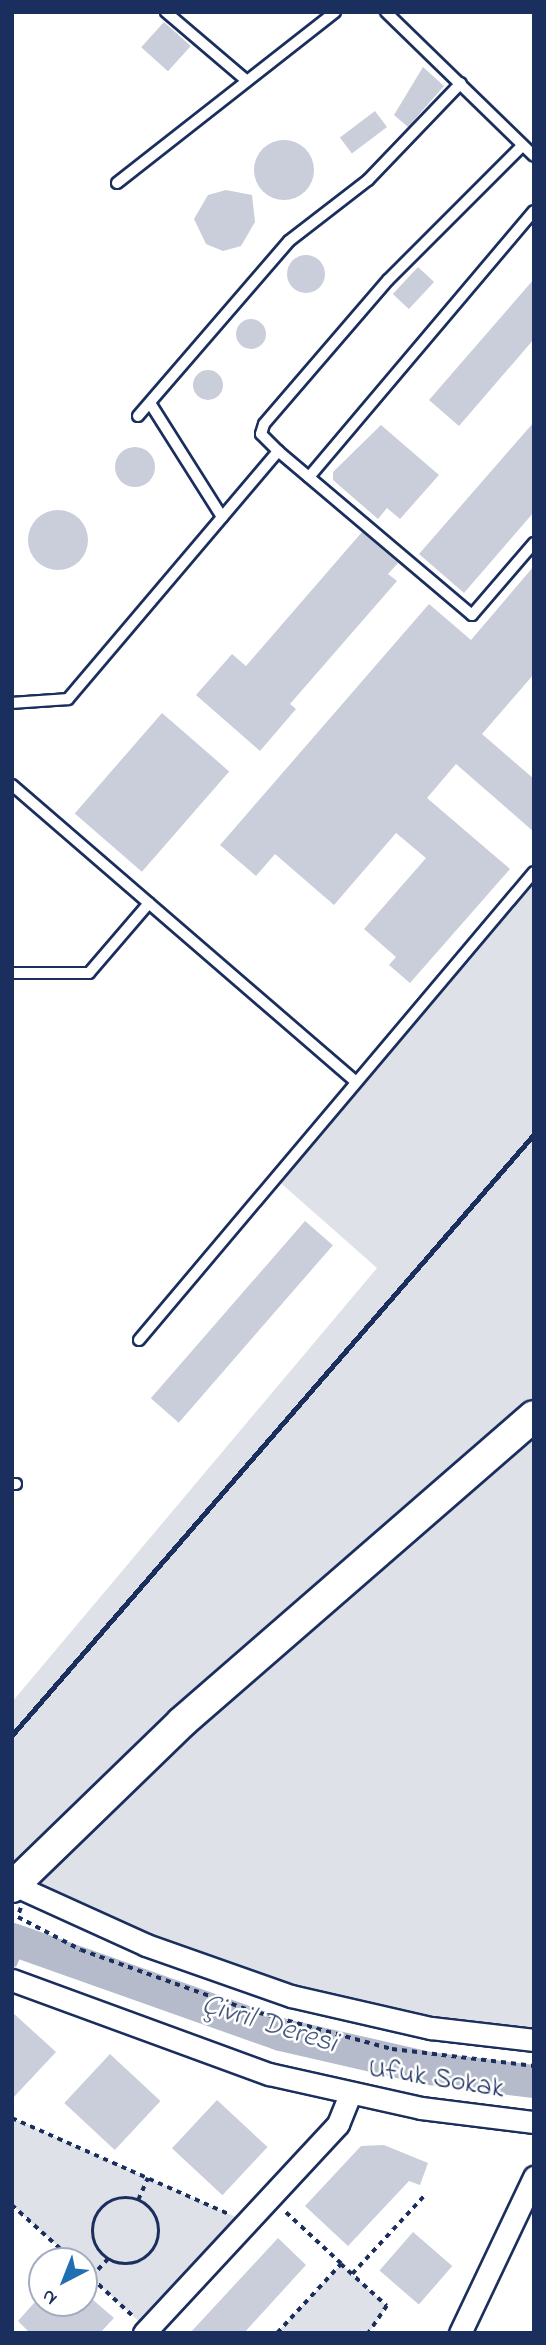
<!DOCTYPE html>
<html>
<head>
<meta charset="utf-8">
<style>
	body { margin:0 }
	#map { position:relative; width:546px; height:2345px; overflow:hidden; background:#fff; font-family:"Indie Flower",sans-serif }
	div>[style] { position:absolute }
	.green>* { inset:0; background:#dee1e7 }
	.water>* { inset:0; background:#b5bbca }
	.river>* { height:33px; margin:-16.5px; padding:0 16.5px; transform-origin:16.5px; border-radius:16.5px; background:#b5bbca }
	.building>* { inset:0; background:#caceda; transform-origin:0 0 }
	.round { border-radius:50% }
	.path>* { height:3.5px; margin-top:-1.75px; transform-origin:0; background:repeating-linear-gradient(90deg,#1b2f5e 0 5px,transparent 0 10px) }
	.path>.ring { margin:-1.75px; padding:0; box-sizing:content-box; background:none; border:3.5px solid #1b2f5e; border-radius:50% }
	.roads { filter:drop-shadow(2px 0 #1b2f5e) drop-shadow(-2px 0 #1b2f5e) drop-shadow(0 2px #1b2f5e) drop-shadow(0 -2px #1b2f5e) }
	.lane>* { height:10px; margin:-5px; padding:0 5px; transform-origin:5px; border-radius:5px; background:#fff }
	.street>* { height:21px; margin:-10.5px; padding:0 10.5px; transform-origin:10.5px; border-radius:10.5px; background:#fff }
	.secondary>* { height:30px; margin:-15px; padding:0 15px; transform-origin:15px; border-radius:15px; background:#fff }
	.rail>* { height:5px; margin:-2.5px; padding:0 2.5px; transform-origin:2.5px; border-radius:2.5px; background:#1b2f5e }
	span { translate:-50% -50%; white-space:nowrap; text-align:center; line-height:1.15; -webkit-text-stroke:5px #fff; paint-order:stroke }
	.street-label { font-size:28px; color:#1b2f5e }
	.water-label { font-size:30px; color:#49597e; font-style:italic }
	.frame { position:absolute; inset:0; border:14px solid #1b2f5e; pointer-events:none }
	.north { position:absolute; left:28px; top:2247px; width:70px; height:70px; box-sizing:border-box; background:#fff; border:2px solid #a4acbf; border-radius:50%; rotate:222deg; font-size:19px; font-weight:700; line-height:28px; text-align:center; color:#1b2f5e }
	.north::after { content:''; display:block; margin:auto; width:24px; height:32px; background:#1f6fb2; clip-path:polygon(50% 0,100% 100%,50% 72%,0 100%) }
</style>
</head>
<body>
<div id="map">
	<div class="green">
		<i style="clip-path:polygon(534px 872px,534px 2040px,374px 2016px,12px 1887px,12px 1702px,377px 1268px,275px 1178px)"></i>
		<i style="clip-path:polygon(12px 2118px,247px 2222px,147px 2329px,84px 2271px,84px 2261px,74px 2261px,12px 2205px)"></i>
		<i style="clip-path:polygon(341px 2264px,387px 2306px,369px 2333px,277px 2333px)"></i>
	</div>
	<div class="water">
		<i style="clip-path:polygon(12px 1922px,31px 1933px,16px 1967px,12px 1965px)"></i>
	</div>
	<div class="river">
		<i style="left:12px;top:1939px;width:284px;rotate:19.5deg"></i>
		<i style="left:280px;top:2034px;width:153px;rotate:12.9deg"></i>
		<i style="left:429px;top:2068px;width:106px;rotate:7.1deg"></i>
	</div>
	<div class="building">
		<i style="left:164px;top:22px;width:36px;height:34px;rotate:42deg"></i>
		<i style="clip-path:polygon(423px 67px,444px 86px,408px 127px,394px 115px)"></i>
		<i style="left:375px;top:111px;width:20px;height:44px;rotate:53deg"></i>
		<i class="round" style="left:254px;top:140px;width:60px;height:60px"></i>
		<i style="clip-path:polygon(226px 190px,252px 195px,255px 222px,241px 246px,223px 251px,206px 244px,194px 219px,208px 195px)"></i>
		<i class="round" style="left:287px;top:255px;width:38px;height:38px"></i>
		<i style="left:418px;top:267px;width:22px;height:37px;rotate:43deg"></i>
		<i style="clip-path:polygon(534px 279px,534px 339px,459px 426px,429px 400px)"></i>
		<i class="round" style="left:236px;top:319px;width:30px;height:30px"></i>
		<i class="round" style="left:193px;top:370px;width:30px;height:30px"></i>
		<i style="clip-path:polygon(534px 422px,534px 512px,464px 593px,419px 554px)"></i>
		<i style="clip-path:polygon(381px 425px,439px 475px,400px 519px,387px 508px,378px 519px,333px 480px,333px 472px)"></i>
		<i class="round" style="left:115px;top:447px;width:40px;height:40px"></i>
		<i class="round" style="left:28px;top:510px;width:60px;height:60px"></i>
		<i style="clip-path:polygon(362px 532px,398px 563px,388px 574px,397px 581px,290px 704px,296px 709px,260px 751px,196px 695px,232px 654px,246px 666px)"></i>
		<i style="clip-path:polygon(534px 566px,534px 674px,482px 734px,534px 779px,534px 832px,456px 764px,427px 798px,510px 869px,410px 983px,389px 965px,396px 957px,364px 929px,426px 858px,396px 833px,334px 905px,275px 854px,256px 876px,220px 845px,429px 604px,471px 640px)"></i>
		<i style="left:162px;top:713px;width:89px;height:133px;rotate:41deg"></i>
		<i style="left:305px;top:1221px;width:37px;height:235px;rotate:41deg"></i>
		<i style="clip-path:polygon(12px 2012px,56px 2052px,12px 2099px)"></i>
		<i style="left:110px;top:2054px;width:69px;height:67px;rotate:43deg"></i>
		<i style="left:217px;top:2100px;width:69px;height:66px;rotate:43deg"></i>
		<i style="clip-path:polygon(384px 2145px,428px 2163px,420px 2185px,409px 2181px,348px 2246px,305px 2206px,361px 2146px)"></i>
		<i style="left:413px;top:2232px;width:52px;height:51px;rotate:41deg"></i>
		<i style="clip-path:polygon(278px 2238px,306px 2265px,244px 2333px,190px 2333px)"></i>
		<i style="clip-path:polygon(84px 2292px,114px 2318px,100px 2333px,30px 2333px,18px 2321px,34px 2303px,84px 2303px)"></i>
	</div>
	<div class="path">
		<i style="left:21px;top:1908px;width:9px;rotate:108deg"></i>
		<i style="left:18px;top:1917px;width:71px;rotate:27.6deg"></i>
		<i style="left:81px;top:1950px;width:178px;rotate:19.7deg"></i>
		<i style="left:249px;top:2010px;width:148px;rotate:15.3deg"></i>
		<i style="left:392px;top:2049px;width:143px;rotate:6.8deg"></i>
		<i style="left:12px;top:2118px;width:237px;rotate:23.9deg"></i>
		<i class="ring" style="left:93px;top:2198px;width:62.5px;height:62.5px"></i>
		<i style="left:138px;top:2200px;width:24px;rotate:-66deg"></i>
		<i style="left:12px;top:2205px;width:84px;rotate:42.1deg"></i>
		<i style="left:341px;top:2264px;width:62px;rotate:42.4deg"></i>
		<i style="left:387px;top:2306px;width:32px;rotate:124deg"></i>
		<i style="left:84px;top:2271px;width:68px;rotate:42.6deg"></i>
		<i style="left:352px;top:2274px;width:106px;rotate:-47.3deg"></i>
		<i style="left:91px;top:2277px;width:25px;rotate:-47deg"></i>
		<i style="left:277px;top:2333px;width:94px;rotate:-47.2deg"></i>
		<i style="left:341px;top:2264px;width:78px;rotate:-137.1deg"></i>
	</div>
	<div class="roads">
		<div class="lane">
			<i style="left:166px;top:12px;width:106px;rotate:40.4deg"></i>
			<i style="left:386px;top:12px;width:206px;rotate:44.2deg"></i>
			<i style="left:117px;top:183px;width:277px;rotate:-38.1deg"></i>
			<i style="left:150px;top:403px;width:135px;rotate:57.7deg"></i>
			<i style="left:138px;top:416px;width:231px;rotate:-49.2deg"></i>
			<i style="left:289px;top:241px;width:100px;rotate:-37.7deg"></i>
			<i style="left:368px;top:180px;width:134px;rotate:-46.2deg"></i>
			<i style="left:278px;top:451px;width:24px;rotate:-135deg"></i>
			<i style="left:261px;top:434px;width:10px;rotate:-73deg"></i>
			<i style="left:264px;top:424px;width:190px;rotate:-49.3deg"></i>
			<i style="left:388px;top:280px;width:190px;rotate:-45deg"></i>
			<i style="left:309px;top:477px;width:348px;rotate:-49.8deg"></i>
			<i style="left:12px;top:703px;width:56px;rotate:-4.1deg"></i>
			<i style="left:68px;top:699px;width:325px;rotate:-49.7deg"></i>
			<i style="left:278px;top:451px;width:254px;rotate:40.2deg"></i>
			<i style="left:472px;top:615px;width:95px;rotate:-49.3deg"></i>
			<i style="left:12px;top:785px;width:454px;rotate:40.8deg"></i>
			<i style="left:12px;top:973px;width:77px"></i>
			<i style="left:89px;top:973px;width:92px;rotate:-49.4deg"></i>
			<i style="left:139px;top:1340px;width:612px;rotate:-49.84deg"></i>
			<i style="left:12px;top:1484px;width:4px"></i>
		</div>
		<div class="street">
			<i style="left:14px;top:1885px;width:145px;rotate:24.4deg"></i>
			<i style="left:146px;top:1945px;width:154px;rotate:19.4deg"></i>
			<i style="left:291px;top:1996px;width:144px;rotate:12.9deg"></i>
			<i style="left:431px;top:2028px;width:104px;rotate:6.6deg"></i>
			<i style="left:12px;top:1980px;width:274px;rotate:20.1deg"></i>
			<i style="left:269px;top:2074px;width:156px;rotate:12.6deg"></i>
			<i style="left:421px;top:2108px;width:114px;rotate:7.1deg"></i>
			<i style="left:144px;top:2333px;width:285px;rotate:-47.1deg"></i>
			<i style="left:338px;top:2124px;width:31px;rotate:-68deg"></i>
			<i style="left:460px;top:2333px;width:173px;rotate:-64.6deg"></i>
		</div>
		<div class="secondary">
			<i style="left:12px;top:1887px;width:237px;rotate:-44.1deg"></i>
			<i style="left:182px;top:1722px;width:466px;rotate:-41deg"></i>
		</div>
	</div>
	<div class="rail">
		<i style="left:12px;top:1735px;width:796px;rotate:-49.02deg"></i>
	</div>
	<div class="street-label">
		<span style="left:436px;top:2080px;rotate:9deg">Ufuk Sokak</span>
	</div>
	<div class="water-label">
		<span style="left:269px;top:2025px;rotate:17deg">Çivril Deresi</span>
	</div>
	<div class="frame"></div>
	<div class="north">N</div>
</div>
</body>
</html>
